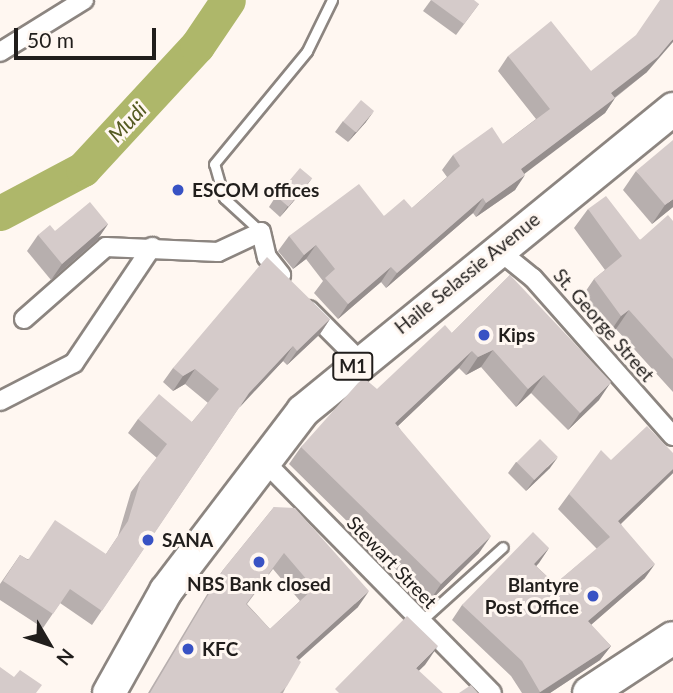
<!DOCTYPE html>
<html>
<head>
<meta charset="utf-8">
<style>
	body { margin:0 }
	#map { position:relative; width:673px; height:693px; overflow:hidden; background:#fff7f1; font-family:Lato,sans-serif }
	div>[style] { position:absolute }
	.river>* { height:35px; margin:-17.5px; padding:0 17.5px; transform-origin:17.5px; border-radius:17.5px; background:#aeb76a }
	.roads { filter:drop-shadow(2px 0 #8c8580) drop-shadow(-2px 0 #8c8580) drop-shadow(0 2px #8c8580) drop-shadow(0 -2px #8c8580) }
	.lane>* { height:9px; margin:-4.5px; padding:0 4.5px; transform-origin:4.5px; border-radius:4.5px; background:#fff }
	.street>* { height:18px; margin:-9px; padding:0 9px; transform-origin:9px; border-radius:9px; background:#fff }
	.highway>* { height:32px; margin:-16px; padding:0 16px; transform-origin:16px; border-radius:16px; background:#fff }
	.wall>* { inset:0; background:#b7afae }
	.shaded-wall>* { inset:0; background:#958e8d }
	.building>* { inset:0; background:#d5cbca; transform-origin:0 0 }
	.dots>* { width:19px; height:19px; translate:-50% -50%; box-sizing:border-box; border:4px solid #fff7f1; border-radius:50% }
	span { translate:-50% -50%; white-space:nowrap; text-align:center; line-height:1.15; -webkit-text-stroke:6px #fff7f1; paint-order:stroke }
	.shield-label span { padding:2px 5px; background:#fff7f1; border:2px solid; border-radius:5px; -webkit-text-stroke-width:0 }
	.shield-label { font-size:18px; color:#211e1c; font-weight:700 }
	.poi-label { font-size:19px; color:#211e1c; font-weight:700 }
	.left { translate:0 -50%; text-align:left }
	.right { translate:-100% -50%; text-align:right }
	.street-label { font-size:19px; color:#211e1c }
	.water-label { font-size:21px; color:#555a22; font-style:italic }
	.north { position:absolute; left:14px; top:609px; width:70px; height:70px; -webkit-text-stroke:5px #fff7f1; paint-order:stroke; rotate:129deg; font-size:19px; font-weight:700; line-height:28px; text-align:center; color:#211e1c }
	.north::after { content:''; display:block; margin:auto; width:24px; height:32px; background:#211e1c; clip-path:polygon(50% 0,100% 100%,50% 72%,0 100%) }
	.scale { position:absolute; left:14px; top:28px; width:142px; height:32px; box-sizing:border-box; border:4px solid #211e1c; border-top:0; padding-left:9px; font-size:21px; line-height:24px; white-space:nowrap; color:#211e1c; -webkit-text-stroke:5px #fff7f1; paint-order:stroke }
</style>
</head>
<body>
<div id="map">
	<div class="river">
		<i style="left:0;top:213px;width:94px;rotate:-27.9deg"></i>
		<i style="left:83px;top:169px;width:168px;rotate:-47.2deg"></i>
		<i style="left:197px;top:46px;width:55px;rotate:-56deg"></i>
	</div>
	<div class="roads">
		<div class="lane">
			<i style="left:261px;top:232px;width:50px;rotate:-137.4deg"></i>
			<i style="left:224px;top:198px;width:35px;rotate:-106deg"></i>
			<i style="left:214px;top:164px;width:146px;rotate:-50.5deg"></i>
			<i style="left:307px;top:51px;width:57px;rotate:-63.9deg"></i>
			<i style="left:421px;top:621px;width:110px;rotate:-42.1deg"></i>
		</div>
		<div class="street">
			<i style="left:0;top:52px;width:99px;rotate:-31.8deg"></i>
			<i style="left:497px;top:249px;width:46px;rotate:38.9deg"></i>
			<i style="left:533px;top:278px;width:211px;rotate:48.5deg"></i>
			<i style="left:309px;top:310px;width:71px;rotate:45deg"></i>
			<i style="left:24px;top:319px;width:109px;rotate:-41.3deg"></i>
			<i style="left:106px;top:247px;width:112px;rotate:2.6deg"></i>
			<i style="left:218px;top:252px;width:47px;rotate:-24.9deg"></i>
			<i style="left:261px;top:232px;width:26px;rotate:77deg"></i>
			<i style="left:267px;top:257px;width:23px;rotate:52deg"></i>
			<i style="left:0;top:401px;width:83px;rotate:-27.2deg"></i>
			<i style="left:74px;top:363px;width:140px;rotate:-56.1deg"></i>
			<i style="left:262px;top:459px;width:328px;rotate:45.5deg"></i>
		</div>
		<div class="highway">
			<i style="left:109px;top:693px;width:117px;rotate:-60.8deg"></i>
			<i style="left:166px;top:591px;width:226px;rotate:-52.7deg"></i>
			<i style="left:303px;top:411px;width:478px;rotate:-39.2deg"></i>
			<i style="left:589px;top:693px;width:100px;rotate:-33.2deg"></i>
		</div>
	</div>
	<div class="wall">
		<i style="clip-path:polygon(431px 0,479px 4px,456px 35px,423px 11px)"></i>
		<i style="clip-path:polygon(508px 56px,591px 71px,647px 72px,615px 98px,605px 113px,524px 173px,515px 190px,476px 217px,473px 213px,386px 288px,381px 282px,338px 319px,314px 293px,323px 281px,306px 259px,293px 269px,278px 251px,289px 236px,384px 216px,412px 208px,447px 177px,442px 170px,453px 155px,503px 144px,536px 119px,498px 71px)"></i>
		<i style="clip-path:polygon(343px 121px,366px 122px,348px 142px,335px 132px)"></i>
		<i style="clip-path:polygon(636px 171px,673px 207px,652px 224px,623px 190px)"></i>
		<i style="clip-path:polygon(312px 178px,304px 189px,280px 217px,269px 207px,276px 196px)"></i>
		<i style="clip-path:polygon(588px 209px,640px 240px,673px 221px,673px 392px,616px 329px,608px 335px,581px 298px,594px 279px,605px 270px,574px 228px)"></i>
		<i style="clip-path:polygon(108px 224px,97px 240px,51px 280px,27px 251px,38px 235px,55px 231px)"></i>
		<i style="clip-path:polygon(510px 275px,599px 400px,568px 430px,531px 393px,516px 407px,481px 367px,466px 375px,459px 368px,398px 426px,479px 553px,429px 602px,289px 464px,301px 447px,452px 333px)"></i>
		<i style="clip-path:polygon(330px 319px,320px 334px,287px 365px,283px 361px,240px 406px,92px 625px,60px 603px,43px 628px,0 600px,0 584px,20px 555px,27px 559px,106px 554px,118px 536px,131px 492px,157px 458px,128px 433px,138px 419px,192px 422px,208px 403px,185px 384px,173px 391px,163px 382px,173px 368px)"></i>
		<i style="clip-path:polygon(673px 453px,673px 473px,670px 476px,621px 524px,645px 578px,591px 625px,611px 646px,600px 660px,550px 693px,522px 693px,511px 676px,452px 620px,462px 605px,549px 548px,536px 566px,555px 584px,597px 549px,558px 509px,569px 494px,611px 460px)"></i>
		<i style="clip-path:polygon(516px 462px,550px 468px,526px 491px,508px 473px)"></i>
		<i style="clip-path:polygon(evenodd,274px 507px,358px 607px,299px 660px,283px 693px,148px 693px,212px 586px,223px 570px,274px 507px,273px 569px,300px 601px,270px 629px,247px 604px,273px 569px)"></i>
	</div>
	<div class="shaded-wall">
		<i style="clip-path:polygon(673px 39px,673px 42px,647px 72px,601px 108px,611px 93px)"></i>
		<i style="clip-path:polygon(615px 98px,605px 113px,511px 184px,521px 169px)"></i>
		<i style="clip-path:polygon(374px 111px,366px 122px,348px 142px,356px 131px)"></i>
		<i style="clip-path:polygon(525px 175px,515px 190px,476px 217px,486px 203px)"></i>
		<i style="clip-path:polygon(312px 178px,304px 189px,280px 217px,288px 206px)"></i>
		<i style="clip-path:polygon(483px 198px,473px 213px,386px 288px,397px 273px)"></i>
		<i style="clip-path:polygon(673px 199px,673px 207px,652px 224px,665px 205px)"></i>
		<i style="clip-path:polygon(108px 224px,97px 240px,51px 280px,62px 264px)"></i>
		<i style="clip-path:polygon(316px 245px,306px 259px,293px 269px,304px 255px)"></i>
		<i style="clip-path:polygon(391px 267px,381px 282px,338px 319px,348px 304px)"></i>
		<i style="clip-path:polygon(629px 310px,616px 329px,608px 335px,621px 316px)"></i>
		<i style="clip-path:polygon(330px 319px,320px 334px,287px 365px,297px 351px)"></i>
		<i style="clip-path:polygon(293px 346px,283px 361px,239px 408px,249px 393px)"></i>
		<i style="clip-path:polygon(493px 350px,481px 367px,466px 375px,478px 357px)"></i>
		<i style="clip-path:polygon(472px 351px,459px 368px,382px 441px,395px 423px)"></i>
		<i style="clip-path:polygon(195px 369px,185px 384px,173px 391px,183px 376px)"></i>
		<i style="clip-path:polygon(544px 375px,531px 393px,516px 407px,528px 389px)"></i>
		<i style="clip-path:polygon(611px 382px,599px 400px,568px 430px,580px 413px)"></i>
		<i style="clip-path:polygon(558px 457px,550px 468px,526px 491px,534px 480px)"></i>
		<i style="clip-path:polygon(673px 469px,673px 473px,670px 476px,608px 536px,618px 521px)"></i>
		<i style="clip-path:polygon(491px 536px,479px 553px,429px 602px,441px 584px)"></i>
		<i style="clip-path:polygon(549px 548px,539px 563px,524px 579px,534px 564px)"></i>
		<i style="clip-path:polygon(655px 564px,645px 578px,578px 636px,588px 621px)"></i>
		<i style="clip-path:polygon(369px 591px,358px 607px,285px 672px,296px 657px)"></i>
		<i style="clip-path:polygon(438px 646px,425px 665px,403px 686px,416px 668px)"></i>
		<i style="clip-path:polygon(611px 646px,600px 660px,550px 693px,539px 693px)"></i>
	</div>
	<div class="building">
		<i style="clip-path:polygon(431px 0,474px 0,479px 4px,464px 24px)"></i>
		<i style="clip-path:polygon(660px 0,673px 0,673px 39px,658px 57px,611px 93px,615px 98px,521px 169px,525px 175px,486px 203px,483px 198px,397px 273px,391px 267px,348px 304px,325px 278px,335px 269px,316px 245px,304px 255px,289px 236px,359px 184px,384px 216px,404px 199px,412px 208px,460px 166px,453px 155px,492px 127px,503px 144px,550px 109px,508px 56px,551px 21px,591px 71px,636px 35px)"></i>
		<i style="left:361px;top:100px;width:17px;height:28px;rotate:40deg"></i>
		<i style="clip-path:polygon(673px 140px,673px 199px,665px 205px,636px 171px)"></i>
		<i style="left:300px;top:168px;width:16px;height:37px;rotate:40deg"></i>
		<i style="clip-path:polygon(606px 196px,640px 240px,668px 215px,673px 221px,673px 359px,629px 310px,621px 316px,594px 279px,622px 256px,588px 209px)"></i>
		<i style="clip-path:polygon(90px 202px,108px 224px,62px 264px,38px 235px,50px 225px,55px 231px)"></i>
		<i style="clip-path:polygon(267px 257px,330px 319px,297px 351px,293px 346px,249px 393px,102px 611px,70px 589px,53px 614px,3px 581px,20px 555px,28px 560px,55px 520px,106px 554px,128px 521px,141px 478px,167px 444px,138px 419px,159px 394px,192px 422px,219px 389px,195px 369px,183px 376px,173px 368px)"></i>
		<i style="clip-path:polygon(510px 275px,611px 382px,580px 413px,544px 375px,528px 389px,493px 350px,478px 357px,472px 351px,395px 423px,491px 536px,441px 584px,301px 447px,358px 383px,364px 378px,377px 389px,445px 325px,452px 333px)"></i>
		<i style="clip-path:polygon(647px 426px,673px 453px,673px 469px,618px 521px,655px 564px,588px 621px,611px 646px,540px 692px,522px 661px,462px 605px,533px 532px,549px 548px,534px 564px,555px 584px,610px 537px,569px 494px,601px 450px,611px 460px)"></i>
		<i style="left:540px;top:439px;width:25px;height:33px;rotate:45deg"></i>
		<i style="clip-path:polygon(evenodd,274px 507px,295px 508px,369px 591px,296px 657px,301px 662px,287px 686px,280px 693px,150px 693px,223px 570px,274px 507px,284px 553px,314px 588px,270px 629px,246px 604px,284px 553px)"></i>
		<i style="clip-path:polygon(407px 616px,438px 646px,416px 668px,443px 693px,339px 693px,335px 689px)"></i>
		<i style="clip-path:polygon(0 667px,14px 677px,20px 670px,42px 685px,36px 693px,0 693px)"></i>
		<i style="clip-path:polygon(471px 685px,478px 693px,459px 693px)"></i>
	</div>
	<div class="dots">
		<i style="left:178px;top:190px;background:#3852c4"></i>
		<i style="left:484px;top:335px;background:#3852c4"></i>
		<i style="left:148px;top:540px;background:#3852c4"></i>
		<i style="left:259px;top:562px;background:#3852c4"></i>
		<i style="left:593px;top:596px;background:#3852c4"></i>
		<i style="left:188px;top:649px;background:#3852c4"></i>
	</div>
	<div class="shield-label">
		<span style="left:353px;top:366px">M1</span>
	</div>
	<div class="poi-label">
		<span class="left" style="left:192px;top:190px">ESCOM offices</span>
		<span class="left" style="left:498px;top:335px">Kips</span>
		<span class="left" style="left:162px;top:540px">SANA</span>
		<span style="left:259px;top:584px">NBS Bank closed</span>
		<span class="right" style="left:579px;top:596px">Blantyre<br>Post Office</span>
		<span class="left" style="left:202px;top:649px">KFC</span>
	</div>
	<div class="street-label">
		<span style="left:467px;top:273px;rotate:-39deg">Haile Selassie Avenue</span>
		<span style="left:604px;top:325px;rotate:49deg">St. George Street</span>
		<span style="left:392px;top:562px;rotate:46deg">Stewart Street</span>
	</div>
	<div class="water-label">
		<span style="left:127px;top:122px;rotate:-47deg">Mudi</span>
	</div>
	<div class="north">N</div>
	<div class="scale">50 m</div>
</div>
</body>
</html>
